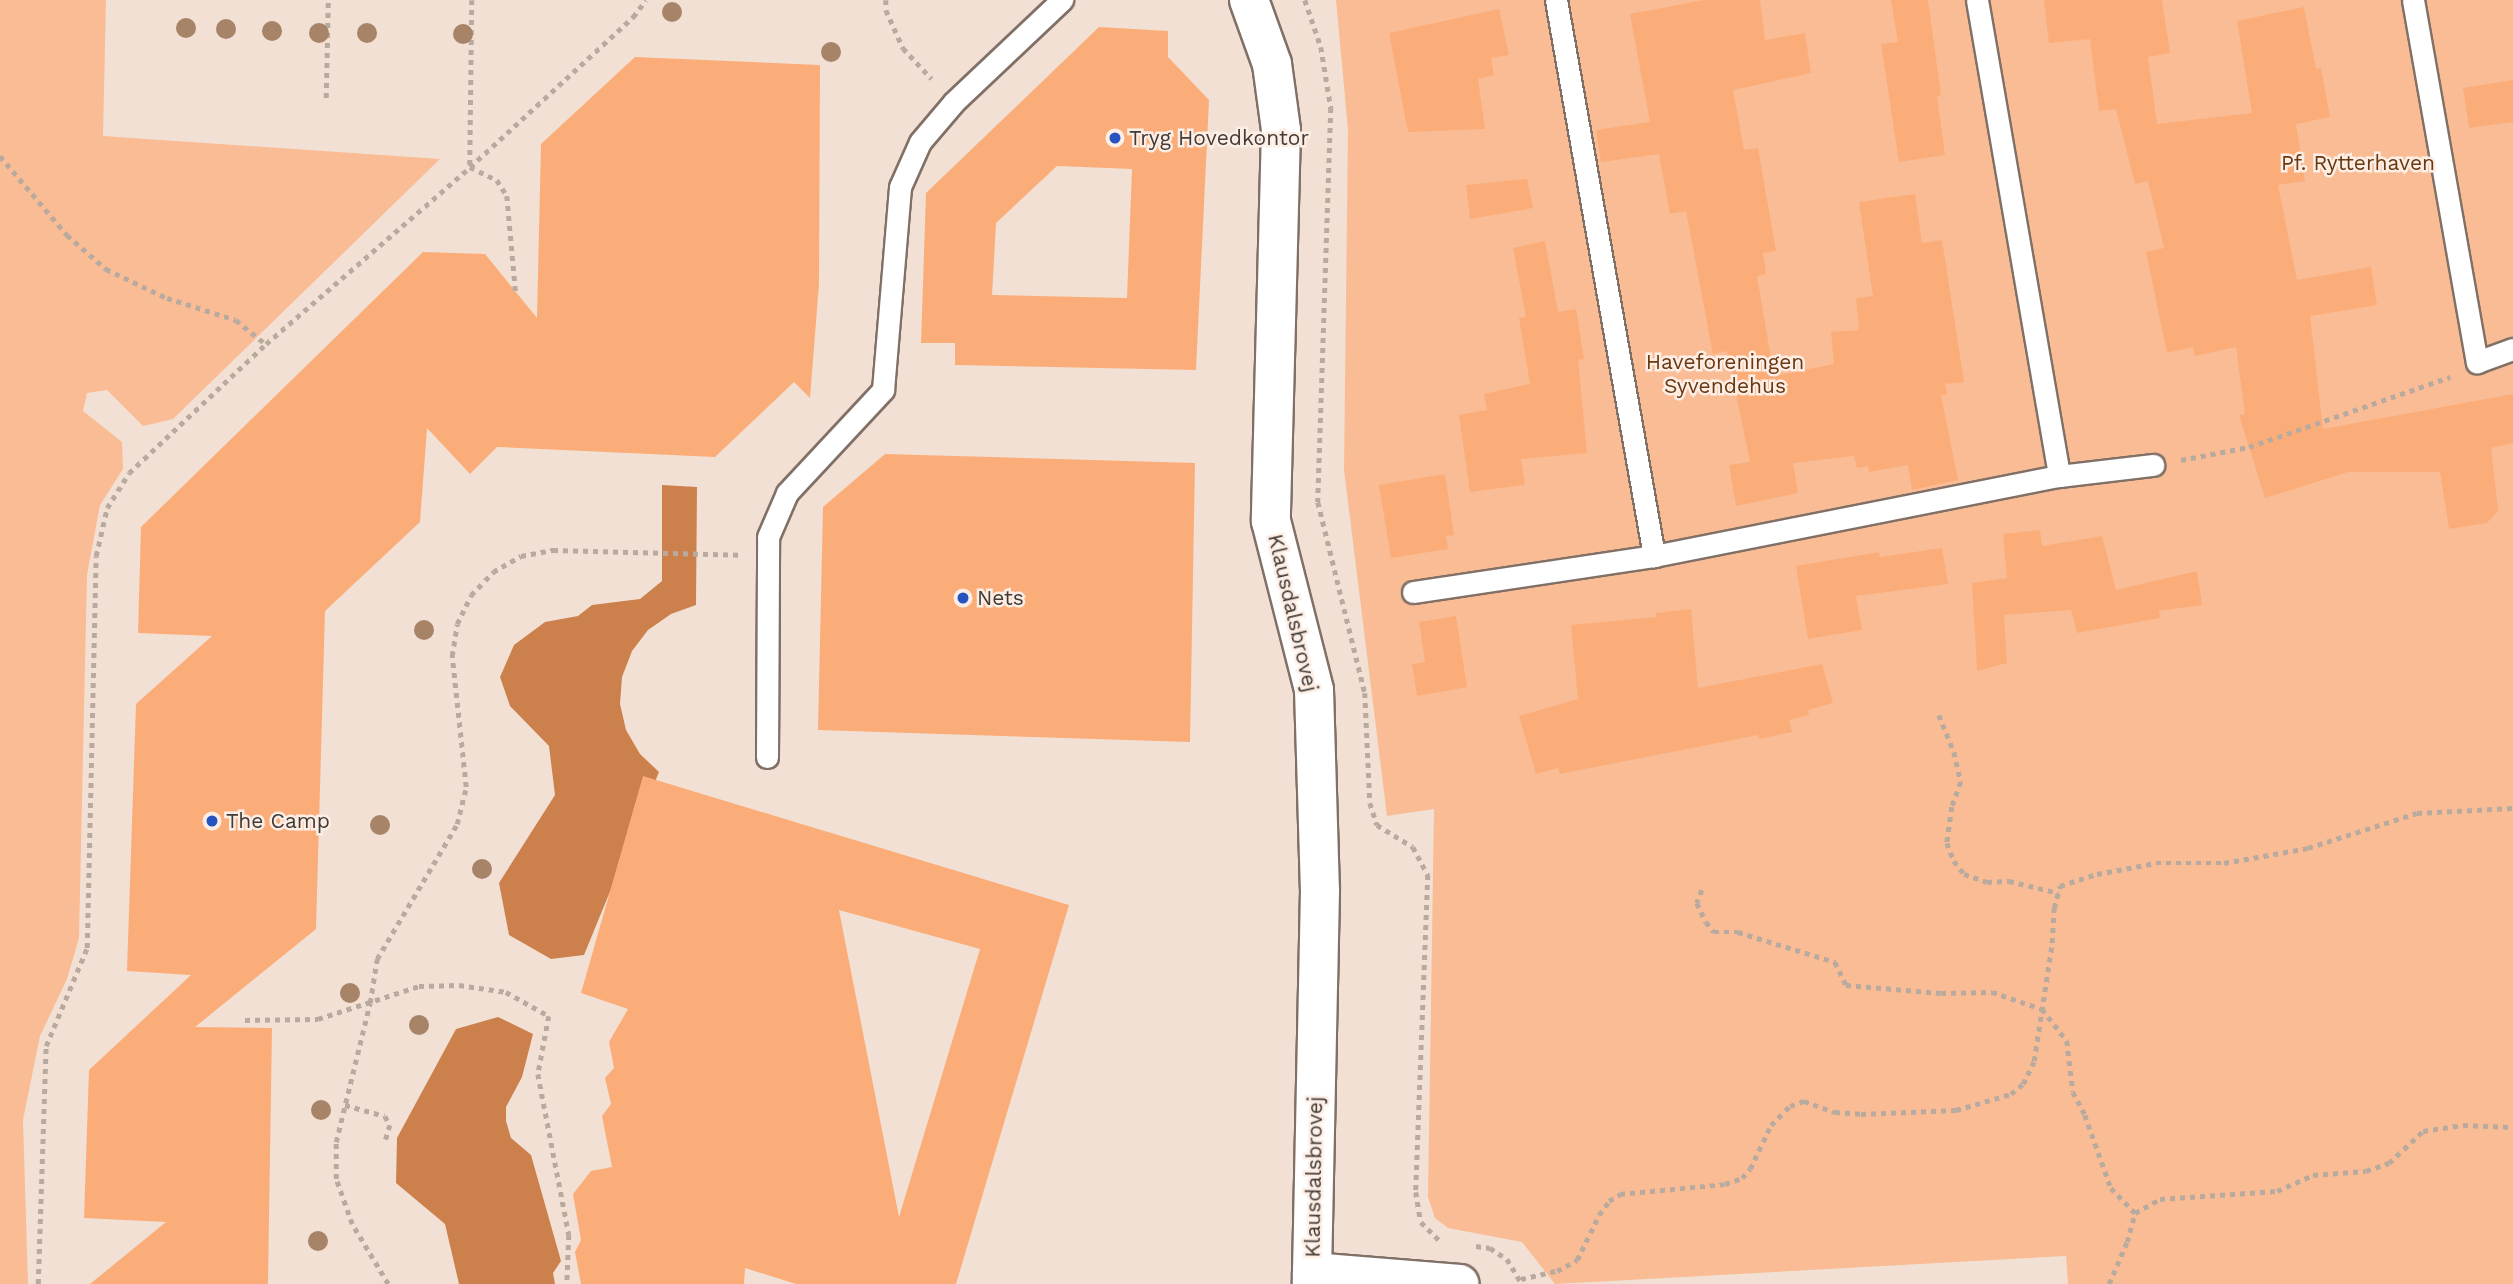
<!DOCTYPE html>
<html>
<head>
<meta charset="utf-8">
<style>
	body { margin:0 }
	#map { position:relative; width:2513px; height:1284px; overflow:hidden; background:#f2e0d4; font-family:"Work Sans",sans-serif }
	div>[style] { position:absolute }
	.green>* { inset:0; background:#fabc94 }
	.water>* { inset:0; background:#cc814d }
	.building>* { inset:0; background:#fbad79 }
	.path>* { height:4.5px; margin-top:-2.25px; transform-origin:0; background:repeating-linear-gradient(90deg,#b9aaa0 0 5px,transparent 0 10px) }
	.roads { filter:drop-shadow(2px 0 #807066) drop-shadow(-2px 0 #807066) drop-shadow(0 2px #807066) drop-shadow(0 -2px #807066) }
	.lane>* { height:21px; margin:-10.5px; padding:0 10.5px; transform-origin:10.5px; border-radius:10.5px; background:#fff }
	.street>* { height:38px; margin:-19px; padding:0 19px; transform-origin:19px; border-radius:19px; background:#fff }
	.trees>* { width:20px; height:20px; margin:-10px; border-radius:50%; background:#a78368 }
	.dots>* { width:19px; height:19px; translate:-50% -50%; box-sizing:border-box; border:4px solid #fdeee5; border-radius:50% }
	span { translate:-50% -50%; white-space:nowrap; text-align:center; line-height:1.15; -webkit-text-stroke:5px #fdeee5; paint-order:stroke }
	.poi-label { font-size:21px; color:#413a35 }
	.left { translate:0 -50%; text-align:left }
	.park-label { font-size:21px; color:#693710 }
	.street-label { font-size:21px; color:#413a35 }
</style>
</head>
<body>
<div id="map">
	<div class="green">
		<i style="clip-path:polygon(0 0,106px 0,103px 136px,440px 159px,173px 419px,143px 426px,107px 390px,87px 393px,83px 411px,122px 442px,123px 469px,100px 505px,87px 575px,79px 938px,67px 979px,40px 1036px,23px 1120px,28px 1284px,0 1284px)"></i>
		<i style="clip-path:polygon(1336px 0,2513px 0,2513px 1284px,2068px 1284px,2066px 1256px,1555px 1284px,1522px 1242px,1448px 1228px,1435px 1218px,1428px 1197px,1434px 809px,1387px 816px,1344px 470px,1348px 130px)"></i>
	</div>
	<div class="water">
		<i style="clip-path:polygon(662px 485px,697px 487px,696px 605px,671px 614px,648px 630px,632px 651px,622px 677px,620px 704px,626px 730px,640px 754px,659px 772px,584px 955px,551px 959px,509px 935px,499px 883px,555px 795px,549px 746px,510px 706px,500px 677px,514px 645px,545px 622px,578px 616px,592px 605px,640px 599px,662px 581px)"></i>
		<i style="clip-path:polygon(498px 1017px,533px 1034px,522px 1077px,506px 1107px,506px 1121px,511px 1138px,531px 1155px,561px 1261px,553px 1273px,555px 1284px,459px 1284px,445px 1224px,396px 1183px,397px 1138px,456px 1029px)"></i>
	</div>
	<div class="building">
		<i style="clip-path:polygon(1704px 0,1760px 0,1765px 40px,1805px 33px,1811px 73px,1733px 90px,1744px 150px,1758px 148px,1776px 251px,1763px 253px,1766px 274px,1757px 276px,1774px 376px,1834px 364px,1831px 332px,1859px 330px,1856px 298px,1873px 296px,1859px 202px,1915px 194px,1922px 243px,1942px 240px,1964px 382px,1945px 384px,1947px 394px,1941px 395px,1958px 480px,1912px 490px,1908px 465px,1869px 472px,1868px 466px,1857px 468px,1854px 456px,1793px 463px,1798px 493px,1736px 506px,1729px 465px,1750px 462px,1727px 351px,1713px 354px,1686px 211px,1670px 214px,1659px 154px,1601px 162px,1596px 130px,1650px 122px,1630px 14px)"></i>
		<i style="clip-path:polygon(1891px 0,1928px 0,1941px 95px,1937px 96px,1945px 155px,1899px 162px,1881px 44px,1898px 42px)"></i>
		<i style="clip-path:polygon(2044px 0,2162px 0,2170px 53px,2148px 57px,2157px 124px,2252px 113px,2237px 21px,2304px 7px,2316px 69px,2321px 68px,2330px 117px,2296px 124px,2305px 181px,2278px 185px,2297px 280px,2371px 267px,2377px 305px,2310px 316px,2323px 429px,2513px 394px,2513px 443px,2491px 448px,2498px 511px,2487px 523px,2449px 529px,2440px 472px,2348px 472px,2265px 498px,2239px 415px,2245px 414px,2236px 347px,2195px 356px,2193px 347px,2167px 353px,2146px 252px,2164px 248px,2148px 181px,2135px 184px,2116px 109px,2099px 111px,2090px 39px,2049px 43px)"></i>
		<i style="clip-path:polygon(1499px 9px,1509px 55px,1491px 58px,1494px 75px,1478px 79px,1485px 129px,1408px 132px,1389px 33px)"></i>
		<i style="clip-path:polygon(evenodd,1099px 27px,1168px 31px,1168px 57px,1209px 100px,1196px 370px,955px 365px,955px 343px,921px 343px,926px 193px,1099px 27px,1057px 166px,1132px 169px,1127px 298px,992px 295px,996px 223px,1057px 166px)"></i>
		<i style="clip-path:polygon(635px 57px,820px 65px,819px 284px,810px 398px,794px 382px,715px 457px,497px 447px,470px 474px,427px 428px,420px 522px,325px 611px,316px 929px,195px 1027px,272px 1028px,268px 1284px,90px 1284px,166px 1222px,84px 1218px,89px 1070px,191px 975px,127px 971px,136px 704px,212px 636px,138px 633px,141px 527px,423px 252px,485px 254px,537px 318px,541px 144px)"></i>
		<i style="clip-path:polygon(2513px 80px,2513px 122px,2469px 128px,2463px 88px)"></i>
		<i style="clip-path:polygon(1527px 179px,1533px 208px,1470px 219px,1466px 185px)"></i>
		<i style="clip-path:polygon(1545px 241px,1558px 312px,1576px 309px,1584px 359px,1578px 360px,1587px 453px,1521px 459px,1525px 485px,1470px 492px,1459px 415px,1487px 410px,1484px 394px,1530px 384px,1519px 318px,1526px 317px,1513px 248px)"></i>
		<i style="clip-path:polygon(885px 454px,1195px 463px,1190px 742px,818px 730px,823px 507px)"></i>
		<i style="clip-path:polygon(1445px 474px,1454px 535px,1446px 536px,1448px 549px,1391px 558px,1379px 485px)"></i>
		<i style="clip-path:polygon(2040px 530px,2042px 546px,2102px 536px,2116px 590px,2197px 571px,2202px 605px,2159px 611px,2160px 618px,2077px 633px,2071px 610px,2004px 615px,2007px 663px,1977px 671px,1972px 583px,2007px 578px,2003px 534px)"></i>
		<i style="clip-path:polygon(1942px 548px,1948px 584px,1856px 596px,1862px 630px,1808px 639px,1796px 566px,1879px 552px,1880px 557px)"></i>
		<i style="clip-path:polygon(1691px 609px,1698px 688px,1822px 664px,1833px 703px,1808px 710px,1809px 715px,1789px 720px,1792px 732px,1759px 739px,1758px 735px,1560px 774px,1558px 768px,1536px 774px,1519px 716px,1578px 699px,1571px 625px,1656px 617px,1656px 613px)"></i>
		<i style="clip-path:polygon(1456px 616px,1467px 687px,1417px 696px,1412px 664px,1425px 662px,1419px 622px)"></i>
		<i style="clip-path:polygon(evenodd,643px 776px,1069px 905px,956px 1284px,796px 1284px,745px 1268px,744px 1284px,581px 1284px,575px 1252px,581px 1240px,573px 1194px,591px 1171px,612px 1167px,602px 1116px,611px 1104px,605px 1078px,614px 1068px,609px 1042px,628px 1009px,581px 993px,643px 776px,839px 910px,980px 949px,899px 1217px,839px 910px)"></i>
	</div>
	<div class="path">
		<i style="left:472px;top:0;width:167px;rotate:90.7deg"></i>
		<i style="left:470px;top:167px;width:30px;rotate:26deg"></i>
		<i style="left:497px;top:180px;width:19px;rotate:58deg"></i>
		<i style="left:507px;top:196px;width:99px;rotate:84.8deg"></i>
		<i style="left:886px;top:0;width:10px;rotate:90deg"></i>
		<i style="left:886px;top:10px;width:42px;rotate:65.9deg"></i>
		<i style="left:903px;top:48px;width:42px;rotate:46.9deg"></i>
		<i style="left:1305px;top:0;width:50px;rotate:71.2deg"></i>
		<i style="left:1321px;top:47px;width:62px;rotate:80.7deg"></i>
		<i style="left:1331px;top:108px;width:394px;rotate:91.9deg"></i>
		<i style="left:1318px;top:502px;width:197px;rotate:76.2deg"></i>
		<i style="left:1365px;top:693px;width:110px;rotate:87.4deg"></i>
		<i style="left:1370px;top:803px;width:23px;rotate:72deg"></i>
		<i style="left:1377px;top:825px;width:42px;rotate:31.4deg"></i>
		<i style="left:1413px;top:847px;width:32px;rotate:62deg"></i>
		<i style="left:1428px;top:875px;width:317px;rotate:92.2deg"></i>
		<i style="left:1416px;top:1192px;width:30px;rotate:81deg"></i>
		<i style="left:1421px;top:1222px;width:27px;rotate:45deg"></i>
		<i style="left:326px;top:98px;width:98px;rotate:-88.8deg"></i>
		<i style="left:0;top:156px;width:104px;rotate:49.7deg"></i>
		<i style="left:67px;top:235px;width:52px;rotate:41.1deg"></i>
		<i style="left:106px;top:269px;width:68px;rotate:25.4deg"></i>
		<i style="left:167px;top:298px;width:72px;rotate:17.7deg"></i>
		<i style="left:236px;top:320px;width:38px;rotate:39deg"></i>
		<i style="left:2181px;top:460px;width:69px;rotate:-10.8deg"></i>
		<i style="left:2249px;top:447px;width:213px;rotate:-19.2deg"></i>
		<i style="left:1939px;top:715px;width:40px;rotate:68deg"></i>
		<i style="left:1954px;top:752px;width:31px;rotate:77deg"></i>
		<i style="left:1961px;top:782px;width:27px;rotate:110deg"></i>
		<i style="left:1952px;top:807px;width:36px;rotate:98deg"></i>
		<i style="left:1947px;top:843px;width:19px;rotate:69deg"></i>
		<i style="left:1954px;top:861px;width:16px;rotate:52deg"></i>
		<i style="left:1964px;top:874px;width:24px;rotate:19deg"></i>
		<i style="left:1987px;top:882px;width:22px;rotate:-3deg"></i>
		<i style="left:2009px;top:881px;width:51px;rotate:13.5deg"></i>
		<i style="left:1702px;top:890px;width:14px;rotate:111deg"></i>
		<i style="left:1697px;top:903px;width:21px;rotate:65deg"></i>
		<i style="left:1706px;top:922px;width:13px;rotate:51deg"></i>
		<i style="left:1714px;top:932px;width:24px"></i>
		<i style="left:1738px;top:932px;width:102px;rotate:17.2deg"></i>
		<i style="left:1835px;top:962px;width:25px;rotate:64deg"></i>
		<i style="left:1846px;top:985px;width:95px;rotate:4.8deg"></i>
		<i style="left:1941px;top:993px;width:51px;rotate:-1.1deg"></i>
		<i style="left:1992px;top:992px;width:53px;rotate:18.8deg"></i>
		<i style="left:2042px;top:1009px;width:41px;rotate:52deg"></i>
		<i style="left:2067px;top:1041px;width:51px;rotate:83.3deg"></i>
		<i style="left:2073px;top:1092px;width:26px;rotate:62deg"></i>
		<i style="left:2085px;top:1115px;width:77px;rotate:70.4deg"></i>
		<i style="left:2111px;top:1188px;width:35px;rotate:46deg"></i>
		<i style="left:245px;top:1020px;width:73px;rotate:-0.8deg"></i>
		<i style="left:318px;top:1019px;width:106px;rotate:-18.1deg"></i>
		<i style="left:419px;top:986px;width:40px;rotate:-1.4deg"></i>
		<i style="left:459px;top:985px;width:48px;rotate:8.5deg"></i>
		<i style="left:506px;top:992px;width:49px;rotate:29.2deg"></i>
		<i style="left:549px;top:1016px;width:59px;rotate:100.7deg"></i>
		<i style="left:538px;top:1074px;width:164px;rotate:79.1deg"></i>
		<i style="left:569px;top:1235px;width:49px;rotate:92.3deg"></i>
		<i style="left:345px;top:1105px;width:41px;rotate:15.4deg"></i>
		<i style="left:385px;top:1116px;width:10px;rotate:61deg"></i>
		<i style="left:390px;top:1125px;width:18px;rotate:106deg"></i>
		<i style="left:1476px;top:1246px;width:14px;rotate:8deg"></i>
		<i style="left:1490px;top:1248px;width:20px;rotate:33deg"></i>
		<i style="left:1507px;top:1259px;width:29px;rotate:59deg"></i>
		<i style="left:1521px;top:1279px;width:37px;rotate:-13deg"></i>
		<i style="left:1557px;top:1271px;width:23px;rotate:-29deg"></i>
		<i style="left:1577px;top:1260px;width:50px;rotate:-63.9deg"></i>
		<i style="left:1599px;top:1215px;width:17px;rotate:-54deg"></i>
		<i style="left:1609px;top:1201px;width:13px;rotate:-32deg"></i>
		<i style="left:1620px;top:1194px;width:105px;rotate:-5.4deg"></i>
		<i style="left:1725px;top:1184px;width:18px;rotate:-19deg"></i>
		<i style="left:1742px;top:1178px;width:12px;rotate:-48deg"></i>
		<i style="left:1750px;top:1169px;width:49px;rotate:-64.5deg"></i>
		<i style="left:1771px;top:1125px;width:27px;rotate:-45deg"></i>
		<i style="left:1790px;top:1106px;width:15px;rotate:-20deg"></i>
		<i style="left:1804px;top:1101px;width:33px;rotate:20deg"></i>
		<i style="left:1835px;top:1112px;width:26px;rotate:4deg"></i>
		<i style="left:1861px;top:1114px;width:95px;rotate:-2.4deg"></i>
		<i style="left:1956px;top:1110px;width:57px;rotate:-16.2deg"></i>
		<i style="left:2011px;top:1094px;width:16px;rotate:-40deg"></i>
		<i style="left:2023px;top:1084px;width:25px;rotate:-64deg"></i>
		<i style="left:2034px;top:1061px;width:119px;rotate:-81.3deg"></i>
		<i style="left:2052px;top:943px;width:35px;rotate:-87deg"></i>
		<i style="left:2054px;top:908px;width:23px;rotate:-75deg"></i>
		<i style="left:2060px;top:886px;width:39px;rotate:-18deg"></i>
		<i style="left:2097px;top:874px;width:60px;rotate:-10.6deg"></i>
		<i style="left:2156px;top:863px;width:68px"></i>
		<i style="left:2224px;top:863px;width:85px;rotate:-10.1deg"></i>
		<i style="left:2308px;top:848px;width:114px;rotate:-17.8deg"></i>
		<i style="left:2417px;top:813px;width:96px;rotate:-3deg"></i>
		<i style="left:38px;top:1284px;width:238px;rotate:-88.1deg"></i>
		<i style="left:46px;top:1046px;width:106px;rotate:-67.3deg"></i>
		<i style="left:87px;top:948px;width:392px;rotate:-88.7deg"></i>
		<i style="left:96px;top:556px;width:49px;rotate:-77.1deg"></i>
		<i style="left:107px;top:508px;width:41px;rotate:-57.8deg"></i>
		<i style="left:129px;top:473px;width:188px;rotate:-43.3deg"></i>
		<i style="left:266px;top:344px;width:270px;rotate:-40.9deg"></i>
		<i style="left:470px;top:167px;width:222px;rotate:-42.6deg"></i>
		<i style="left:633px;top:17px;width:21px;rotate:-53deg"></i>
		<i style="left:388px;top:1284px;width:70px;rotate:-121deg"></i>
		<i style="left:352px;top:1224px;width:48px;rotate:-109.6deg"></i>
		<i style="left:336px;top:1179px;width:37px;rotate:-90deg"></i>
		<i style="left:336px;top:1142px;width:143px;rotate:-76.3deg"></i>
		<i style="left:370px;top:1003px;width:45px;rotate:-81deg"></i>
		<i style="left:377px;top:959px;width:157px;rotate:-59.3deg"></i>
		<i style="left:457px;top:824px;width:38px;rotate:-76deg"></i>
		<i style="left:466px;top:787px;width:132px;rotate:-96.1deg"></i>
		<i style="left:452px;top:656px;width:32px;rotate:-81deg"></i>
		<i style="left:457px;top:624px;width:32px;rotate:-64deg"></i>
		<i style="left:471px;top:595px;width:32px;rotate:-46deg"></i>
		<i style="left:493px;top:572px;width:32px;rotate:-30deg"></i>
		<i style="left:521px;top:556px;width:33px;rotate:-11deg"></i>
		<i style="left:553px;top:550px;width:186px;rotate:1.5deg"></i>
		<i style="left:2109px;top:1284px;width:46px;rotate:-66.8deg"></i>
		<i style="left:2127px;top:1242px;width:30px;rotate:-75deg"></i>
		<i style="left:2135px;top:1213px;width:29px;rotate:-29deg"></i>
		<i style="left:2160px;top:1199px;width:117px;rotate:-3.9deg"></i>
		<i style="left:2277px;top:1191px;width:39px;rotate:-24deg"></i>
		<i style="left:2313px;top:1175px;width:53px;rotate:-4.3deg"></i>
		<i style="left:2366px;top:1171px;width:24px;rotate:-19deg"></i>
		<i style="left:2389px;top:1163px;width:47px;rotate:-43.3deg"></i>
		<i style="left:2423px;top:1131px;width:40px;rotate:-8.5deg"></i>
		<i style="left:2463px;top:1125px;width:50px;rotate:2.3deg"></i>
	</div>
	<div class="roads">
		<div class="lane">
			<i style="left:1556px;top:0;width:565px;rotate:80deg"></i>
			<i style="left:1977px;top:0;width:483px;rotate:80.2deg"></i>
			<i style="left:2413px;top:0;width:368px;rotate:80deg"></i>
			<i style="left:2477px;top:362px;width:38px;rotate:-20deg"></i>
			<i style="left:1413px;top:592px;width:244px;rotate:-8.5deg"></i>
			<i style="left:1654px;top:556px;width:413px;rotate:-11.2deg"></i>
			<i style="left:2059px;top:476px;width:95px;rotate:-6.7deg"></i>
			<i style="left:767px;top:757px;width:220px;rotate:-89.7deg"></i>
			<i style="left:768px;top:537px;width:48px;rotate:-66.6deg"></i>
			<i style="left:787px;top:493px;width:141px;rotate:-47deg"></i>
			<i style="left:883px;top:390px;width:204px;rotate:-85.2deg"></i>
			<i style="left:900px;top:187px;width:49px;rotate:-66deg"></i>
			<i style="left:920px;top:142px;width:52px;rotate:-49.6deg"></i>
			<i style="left:954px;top:102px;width:149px;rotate:-43.4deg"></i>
		</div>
		<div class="street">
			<i style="left:1249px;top:0;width:68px;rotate:70.2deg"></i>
			<i style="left:1272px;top:64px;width:67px;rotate:82.2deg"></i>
			<i style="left:1281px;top:130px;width:391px;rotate:91.5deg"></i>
			<i style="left:1271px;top:521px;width:174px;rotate:75.7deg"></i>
			<i style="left:1314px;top:690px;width:201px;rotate:88.3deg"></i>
			<i style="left:1320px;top:891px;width:393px;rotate:91.2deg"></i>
			<i style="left:1312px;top:1272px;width:148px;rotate:4.6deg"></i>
		</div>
	</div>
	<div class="trees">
		<i style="left:672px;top:12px"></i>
		<i style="left:186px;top:28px"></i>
		<i style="left:226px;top:29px"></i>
		<i style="left:272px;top:31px"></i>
		<i style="left:319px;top:33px"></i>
		<i style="left:367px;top:33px"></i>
		<i style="left:463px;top:34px"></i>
		<i style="left:831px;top:52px"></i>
		<i style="left:424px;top:630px"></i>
		<i style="left:380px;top:825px"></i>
		<i style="left:482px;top:869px"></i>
		<i style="left:350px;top:993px"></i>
		<i style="left:419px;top:1025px"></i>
		<i style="left:321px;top:1110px"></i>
		<i style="left:318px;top:1241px"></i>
	</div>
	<div class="dots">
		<i style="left:1115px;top:138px;background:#2753c1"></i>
		<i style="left:963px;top:598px;background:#2753c1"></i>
		<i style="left:212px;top:821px;background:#2753c1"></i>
	</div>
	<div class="poi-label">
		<span class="left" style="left:1129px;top:138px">Tryg Hovedkontor</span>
		<span class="left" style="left:977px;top:598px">Nets</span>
		<span class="left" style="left:226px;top:821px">The Camp</span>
	</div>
	<div class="park-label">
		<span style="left:2358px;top:163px">Pf. Rytterhaven</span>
		<span style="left:1725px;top:374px">Haveforeningen<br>Syvendehus</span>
	</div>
	<div class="street-label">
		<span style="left:1293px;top:613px;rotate:77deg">Klausdalsbrovej</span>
		<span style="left:1314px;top:1177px;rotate:-89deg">Klausdalsbrovej</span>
	</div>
</div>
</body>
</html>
